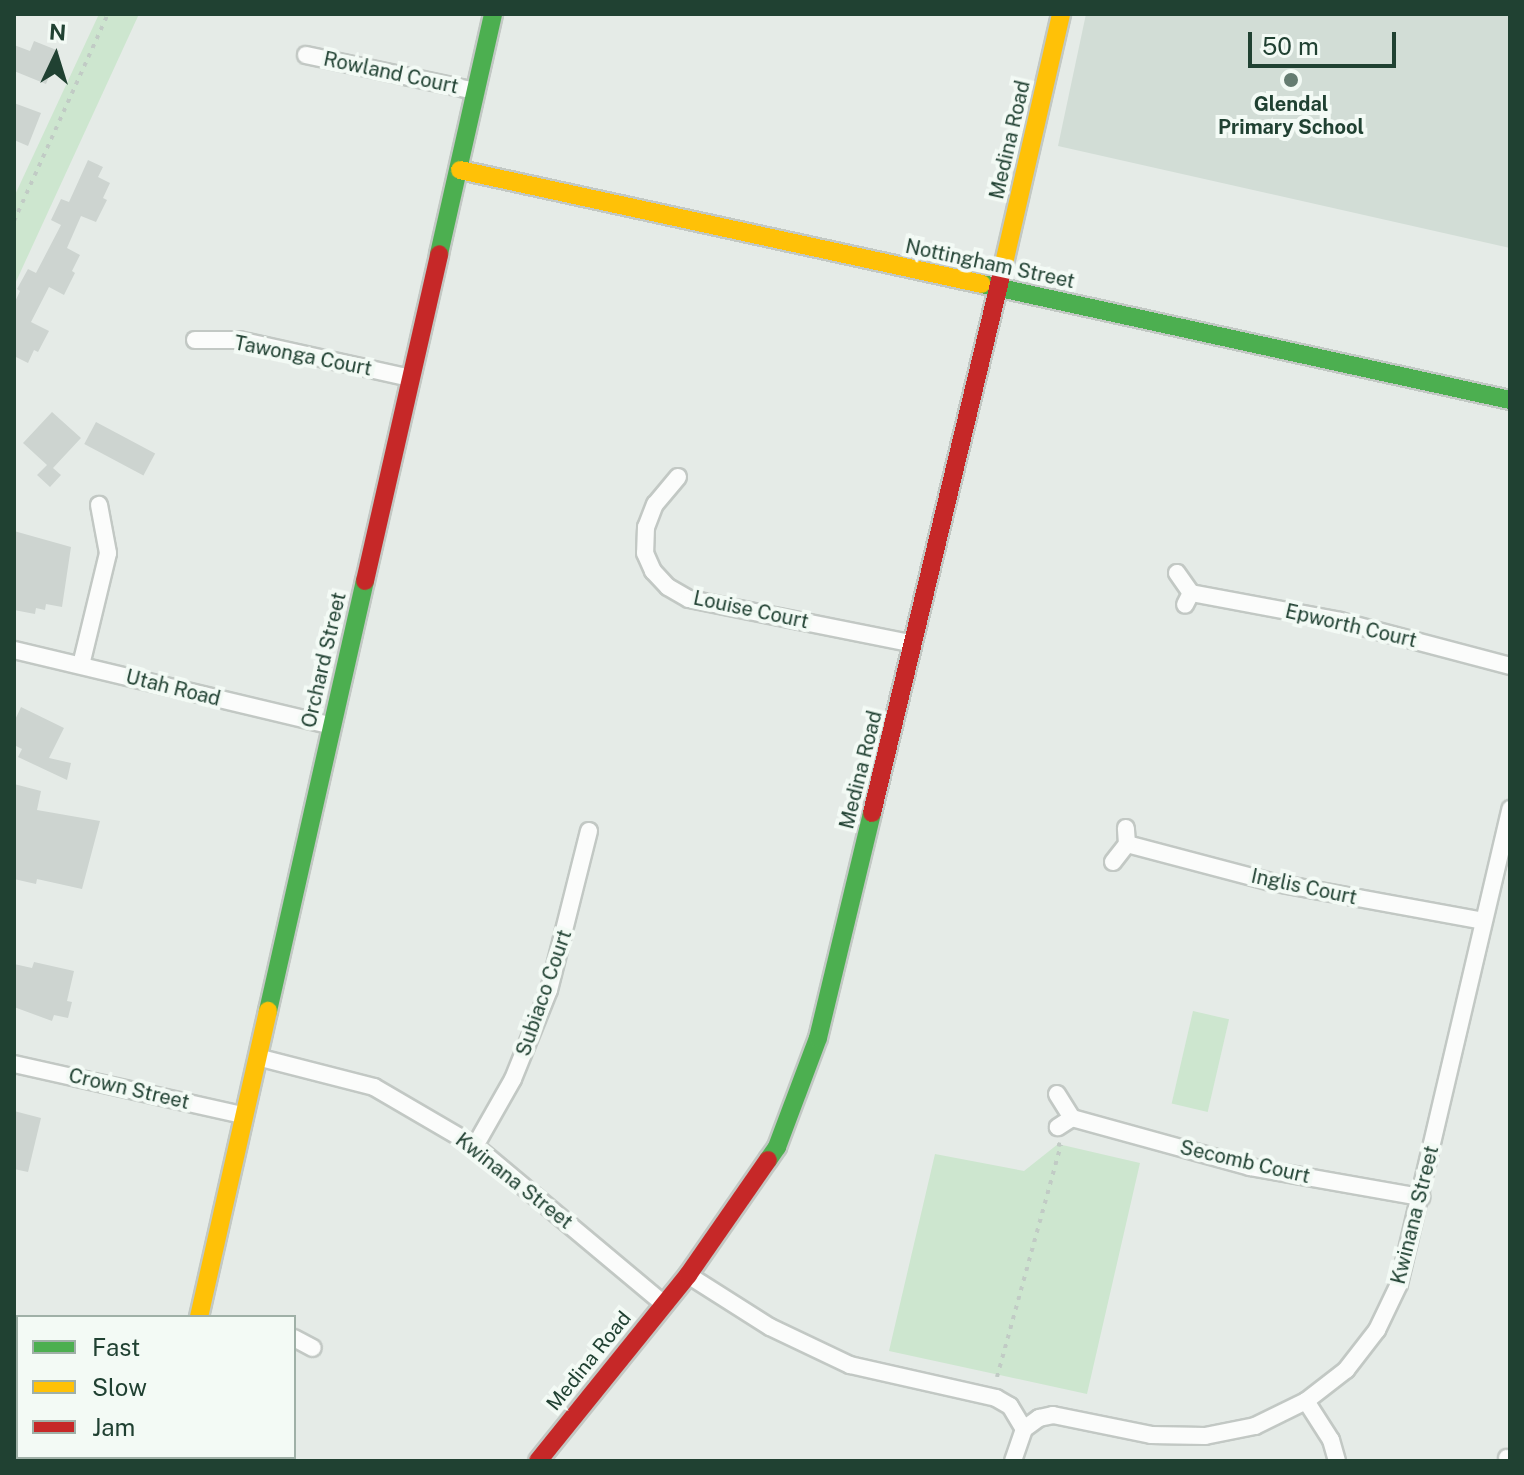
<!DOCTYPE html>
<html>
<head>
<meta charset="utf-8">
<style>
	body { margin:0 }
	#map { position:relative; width:1524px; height:1475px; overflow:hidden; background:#e5ebe7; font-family:"Public Sans",sans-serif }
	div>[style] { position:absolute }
	.built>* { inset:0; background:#d2ddd6 }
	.green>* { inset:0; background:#cde6cf; transform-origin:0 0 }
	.building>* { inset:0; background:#cdd4d0; transform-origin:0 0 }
	.path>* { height:4px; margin-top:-2px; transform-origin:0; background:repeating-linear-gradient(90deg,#c1cbc5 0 4px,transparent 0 10px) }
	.roads { filter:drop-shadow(2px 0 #c2c8c4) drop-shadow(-2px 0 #c2c8c4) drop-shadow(0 2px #c2c8c4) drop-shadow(0 -2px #c2c8c4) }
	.street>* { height:16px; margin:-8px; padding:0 8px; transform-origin:8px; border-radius:8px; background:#fbfcfb }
	.fast>* { height:18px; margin:-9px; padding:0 9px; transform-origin:9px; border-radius:9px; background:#4caf50 }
	.slow>* { height:18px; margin:-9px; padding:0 9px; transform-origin:9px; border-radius:9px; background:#ffc107 }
	.jam>* { height:18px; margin:-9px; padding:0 9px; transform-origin:9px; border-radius:9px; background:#c62828 }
	.dots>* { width:22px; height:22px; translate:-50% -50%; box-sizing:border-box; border:4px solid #f3faf5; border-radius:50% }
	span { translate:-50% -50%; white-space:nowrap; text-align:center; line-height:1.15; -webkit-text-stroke:8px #f3faf5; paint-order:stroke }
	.street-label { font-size:20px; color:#204132 }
	.poi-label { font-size:20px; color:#204132; font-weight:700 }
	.frame { position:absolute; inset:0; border:16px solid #204132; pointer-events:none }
	.legend { position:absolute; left:16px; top:1315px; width:280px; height:144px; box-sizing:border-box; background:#f3faf5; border:2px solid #9fb0a7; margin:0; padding:10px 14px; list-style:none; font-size:24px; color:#204132 }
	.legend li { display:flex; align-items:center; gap:16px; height:40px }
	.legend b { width:40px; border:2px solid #9fb0a7 }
	.north { position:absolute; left:16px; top:16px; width:80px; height:80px; -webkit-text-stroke:6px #f3faf5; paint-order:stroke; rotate:4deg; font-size:22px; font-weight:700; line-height:32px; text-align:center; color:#204132 }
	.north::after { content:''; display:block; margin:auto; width:28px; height:36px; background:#204132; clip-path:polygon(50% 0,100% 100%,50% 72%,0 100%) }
	.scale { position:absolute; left:1248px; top:32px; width:148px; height:36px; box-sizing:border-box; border:4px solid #204132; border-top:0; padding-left:10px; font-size:24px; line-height:28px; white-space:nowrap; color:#204132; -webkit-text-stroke:6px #f3faf5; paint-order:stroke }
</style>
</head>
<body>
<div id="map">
	<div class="built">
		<i style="clip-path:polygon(1086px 14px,1510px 14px,1510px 248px,1058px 146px)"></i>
	</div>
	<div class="green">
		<i style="clip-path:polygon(99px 14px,139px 14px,14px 286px,14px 197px)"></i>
		<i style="left:1193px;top:1011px;width:37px;height:95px;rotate:13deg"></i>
		<i style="clip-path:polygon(1058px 1144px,1140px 1163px,1087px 1394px,889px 1351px,935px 1154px,1024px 1171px)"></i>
	</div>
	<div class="building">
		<i style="clip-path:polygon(34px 41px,59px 51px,46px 84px,14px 71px,14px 45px,30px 51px)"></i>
		<i style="clip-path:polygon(14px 103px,41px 113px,28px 146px,14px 140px)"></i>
		<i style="clip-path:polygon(88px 160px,103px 167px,98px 177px,110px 183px,103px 198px,107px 200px,96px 222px,81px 216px,67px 248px,80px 255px,72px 271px,75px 273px,64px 295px,49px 287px,31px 322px,49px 331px,38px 352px,34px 350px,28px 363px,14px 356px,14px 304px,20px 291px,17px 289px,28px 269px,36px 273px,61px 225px,51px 220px,61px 199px,69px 202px)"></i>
		<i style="clip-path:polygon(52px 412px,81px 438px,53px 468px,61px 475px,50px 487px,37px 475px,47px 465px,23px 443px)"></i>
		<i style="left:96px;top:422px;width:67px;height:25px;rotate:28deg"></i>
		<i style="clip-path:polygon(14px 531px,71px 547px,62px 607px,46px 604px,45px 610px,36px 608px,35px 614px,14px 610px)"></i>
		<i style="clip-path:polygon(21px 707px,64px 728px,49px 758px,71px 763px,67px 780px,18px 757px,22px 749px,14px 745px,14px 722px)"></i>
		<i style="clip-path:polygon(14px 784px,41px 791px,37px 810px,100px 821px,82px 889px,37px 879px,36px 884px,14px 879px)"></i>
		<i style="clip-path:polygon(34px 962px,74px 971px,67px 1001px,72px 1002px,68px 1018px,54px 1015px,52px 1021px,14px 1007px,14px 964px,32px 968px)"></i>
		<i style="clip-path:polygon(14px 1111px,41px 1118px,28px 1172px,14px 1169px)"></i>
	</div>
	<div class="path">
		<i style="left:14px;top:221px;width:227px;rotate:-65.6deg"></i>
		<i style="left:997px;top:1377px;width:241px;rotate:-74.6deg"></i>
		<i style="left:1061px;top:1145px;width:4px;rotate:-166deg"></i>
	</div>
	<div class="roads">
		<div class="street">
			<i style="left:306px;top:55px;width:174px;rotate:12deg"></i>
			<i style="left:195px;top:340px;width:44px"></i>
			<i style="left:239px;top:340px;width:175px;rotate:12.5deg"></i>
			<i style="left:678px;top:477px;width:35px;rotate:130deg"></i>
			<i style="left:655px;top:504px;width:25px;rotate:111deg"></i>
			<i style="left:646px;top:527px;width:26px;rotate:92deg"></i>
			<i style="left:645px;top:553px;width:20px;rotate:66deg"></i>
			<i style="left:653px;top:571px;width:22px;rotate:47deg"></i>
			<i style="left:668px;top:587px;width:24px;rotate:30deg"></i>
			<i style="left:689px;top:599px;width:229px;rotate:11.3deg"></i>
			<i style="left:1177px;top:573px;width:24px;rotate:55deg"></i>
			<i style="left:1191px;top:593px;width:13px;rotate:117deg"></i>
			<i style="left:1191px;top:593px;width:152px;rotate:10.6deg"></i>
			<i style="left:1340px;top:621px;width:176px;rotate:14.8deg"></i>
			<i style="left:14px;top:650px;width:327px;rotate:13.4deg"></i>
			<i style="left:81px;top:665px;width:115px;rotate:-76.4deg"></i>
			<i style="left:108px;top:553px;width:49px;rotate:-100.6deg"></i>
			<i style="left:1127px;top:844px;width:149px;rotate:14.8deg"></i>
			<i style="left:1271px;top:882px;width:216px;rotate:10.4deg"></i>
			<i style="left:1113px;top:862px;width:23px;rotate:-52deg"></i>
			<i style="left:1127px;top:844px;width:16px;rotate:-94deg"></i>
			<i style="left:257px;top:1057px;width:121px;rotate:14.4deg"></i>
			<i style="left:374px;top:1087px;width:117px;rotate:30.3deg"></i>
			<i style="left:475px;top:1146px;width:246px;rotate:39.9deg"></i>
			<i style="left:14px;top:1064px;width:235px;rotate:12.6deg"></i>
			<i style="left:1057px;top:1094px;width:28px;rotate:58deg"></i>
			<i style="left:1072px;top:1118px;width:17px;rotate:147deg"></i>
			<i style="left:1072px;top:1118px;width:185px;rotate:15.4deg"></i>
			<i style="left:1250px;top:1167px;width:174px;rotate:10deg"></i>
			<i style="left:475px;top:1146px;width:77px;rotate:-60.4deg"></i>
			<i style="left:513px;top:1079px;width:96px;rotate:-68deg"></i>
			<i style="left:549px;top:990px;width:164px;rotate:-75.9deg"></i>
			<i style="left:688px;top:1275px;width:97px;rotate:32.4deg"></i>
			<i style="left:770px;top:1327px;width:89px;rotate:25.4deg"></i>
			<i style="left:850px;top:1365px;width:150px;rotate:12.7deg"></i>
			<i style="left:996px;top:1398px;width:16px;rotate:30deg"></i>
			<i style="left:1010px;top:1406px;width:27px;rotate:59deg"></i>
			<i style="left:294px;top:1338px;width:21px;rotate:28deg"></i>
			<i style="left:1306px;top:1401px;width:46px;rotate:57.3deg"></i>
			<i style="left:1331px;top:1440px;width:22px;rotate:74deg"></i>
			<i style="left:1024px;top:1429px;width:19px;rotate:-36deg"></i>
			<i style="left:1039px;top:1418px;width:14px;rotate:-12deg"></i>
			<i style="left:1053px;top:1415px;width:100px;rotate:11.5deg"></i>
			<i style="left:1151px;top:1435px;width:54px;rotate:1.1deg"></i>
			<i style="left:1205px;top:1436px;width:51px;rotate:-11.3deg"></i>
			<i style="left:1255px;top:1426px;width:57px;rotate:-26.1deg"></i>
			<i style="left:1306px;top:1401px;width:51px;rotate:-37.8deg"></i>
			<i style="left:1346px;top:1370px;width:51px;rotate:-52.2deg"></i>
			<i style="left:1377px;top:1330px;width:51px;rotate:-64.4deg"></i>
			<i style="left:1399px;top:1284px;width:488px;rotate:-76.8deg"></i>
			<i style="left:1507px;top:1458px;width:4px;rotate:34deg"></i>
			<i style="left:167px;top:1461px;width:4px;rotate:-76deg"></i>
			<i style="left:1013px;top:1461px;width:34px;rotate:-71deg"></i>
		</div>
		<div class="fast">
			<i style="left:439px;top:254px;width:246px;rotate:-77.3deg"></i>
			<i style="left:982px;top:284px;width:541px;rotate:12.39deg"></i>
			<i style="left:268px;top:1011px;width:441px;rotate:-77.3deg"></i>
			<i style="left:768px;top:1160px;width:16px;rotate:-55deg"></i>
			<i style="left:777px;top:1147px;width:116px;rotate:-69.4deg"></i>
			<i style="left:818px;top:1038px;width:231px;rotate:-76.5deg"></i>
		</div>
		<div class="slow">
			<i style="left:460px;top:170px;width:534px;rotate:12.32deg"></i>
			<i style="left:1002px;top:272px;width:265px;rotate:-77.1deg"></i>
			<i style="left:199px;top:1317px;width:314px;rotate:-77.3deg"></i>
		</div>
		<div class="jam">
			<i style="left:365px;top:581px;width:335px;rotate:-77.2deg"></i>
			<i style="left:872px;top:813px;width:556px;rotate:-76.49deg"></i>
			<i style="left:538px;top:1461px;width:239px;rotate:-51.1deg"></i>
			<i style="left:688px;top:1275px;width:140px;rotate:-55.2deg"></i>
		</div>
	</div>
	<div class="dots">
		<i style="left:1291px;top:80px;background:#657c71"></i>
	</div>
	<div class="street-label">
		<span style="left:391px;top:73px;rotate:12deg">Rowland Court</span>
		<span style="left:1010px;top:140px;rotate:-77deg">Medina Road</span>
		<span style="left:990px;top:264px;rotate:12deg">Nottingham Street</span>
		<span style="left:303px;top:356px;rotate:11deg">Tawonga Court</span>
		<span style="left:751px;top:610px;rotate:12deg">Louise Court</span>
		<span style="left:1351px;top:626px;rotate:13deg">Epworth Court</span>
		<span style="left:324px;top:660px;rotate:-77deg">Orchard Street</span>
		<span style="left:173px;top:688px;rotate:14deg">Utah Road</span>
		<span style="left:861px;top:770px;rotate:-76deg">Medina Road</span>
		<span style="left:1304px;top:887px;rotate:12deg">Inglis Court</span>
		<span style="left:544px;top:993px;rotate:-71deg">Subiaco Court</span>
		<span style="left:129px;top:1089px;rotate:13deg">Crown Street</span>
		<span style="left:1245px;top:1162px;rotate:13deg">Secomb Court</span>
		<span style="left:514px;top:1181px;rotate:38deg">Kwinana Street</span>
		<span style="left:1415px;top:1215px;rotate:-76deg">Kwinana Street</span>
		<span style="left:589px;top:1361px;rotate:-51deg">Medina Road</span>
	</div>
	<div class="poi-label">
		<span style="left:1291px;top:116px">Glendal<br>Primary School</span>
	</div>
	<div class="frame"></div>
	<ul class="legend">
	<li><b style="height:10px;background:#4caf50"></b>Fast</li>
	<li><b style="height:10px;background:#ffc107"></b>Slow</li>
	<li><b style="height:10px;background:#c62828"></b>Jam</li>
	</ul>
	<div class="north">N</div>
	<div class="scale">50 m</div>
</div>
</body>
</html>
